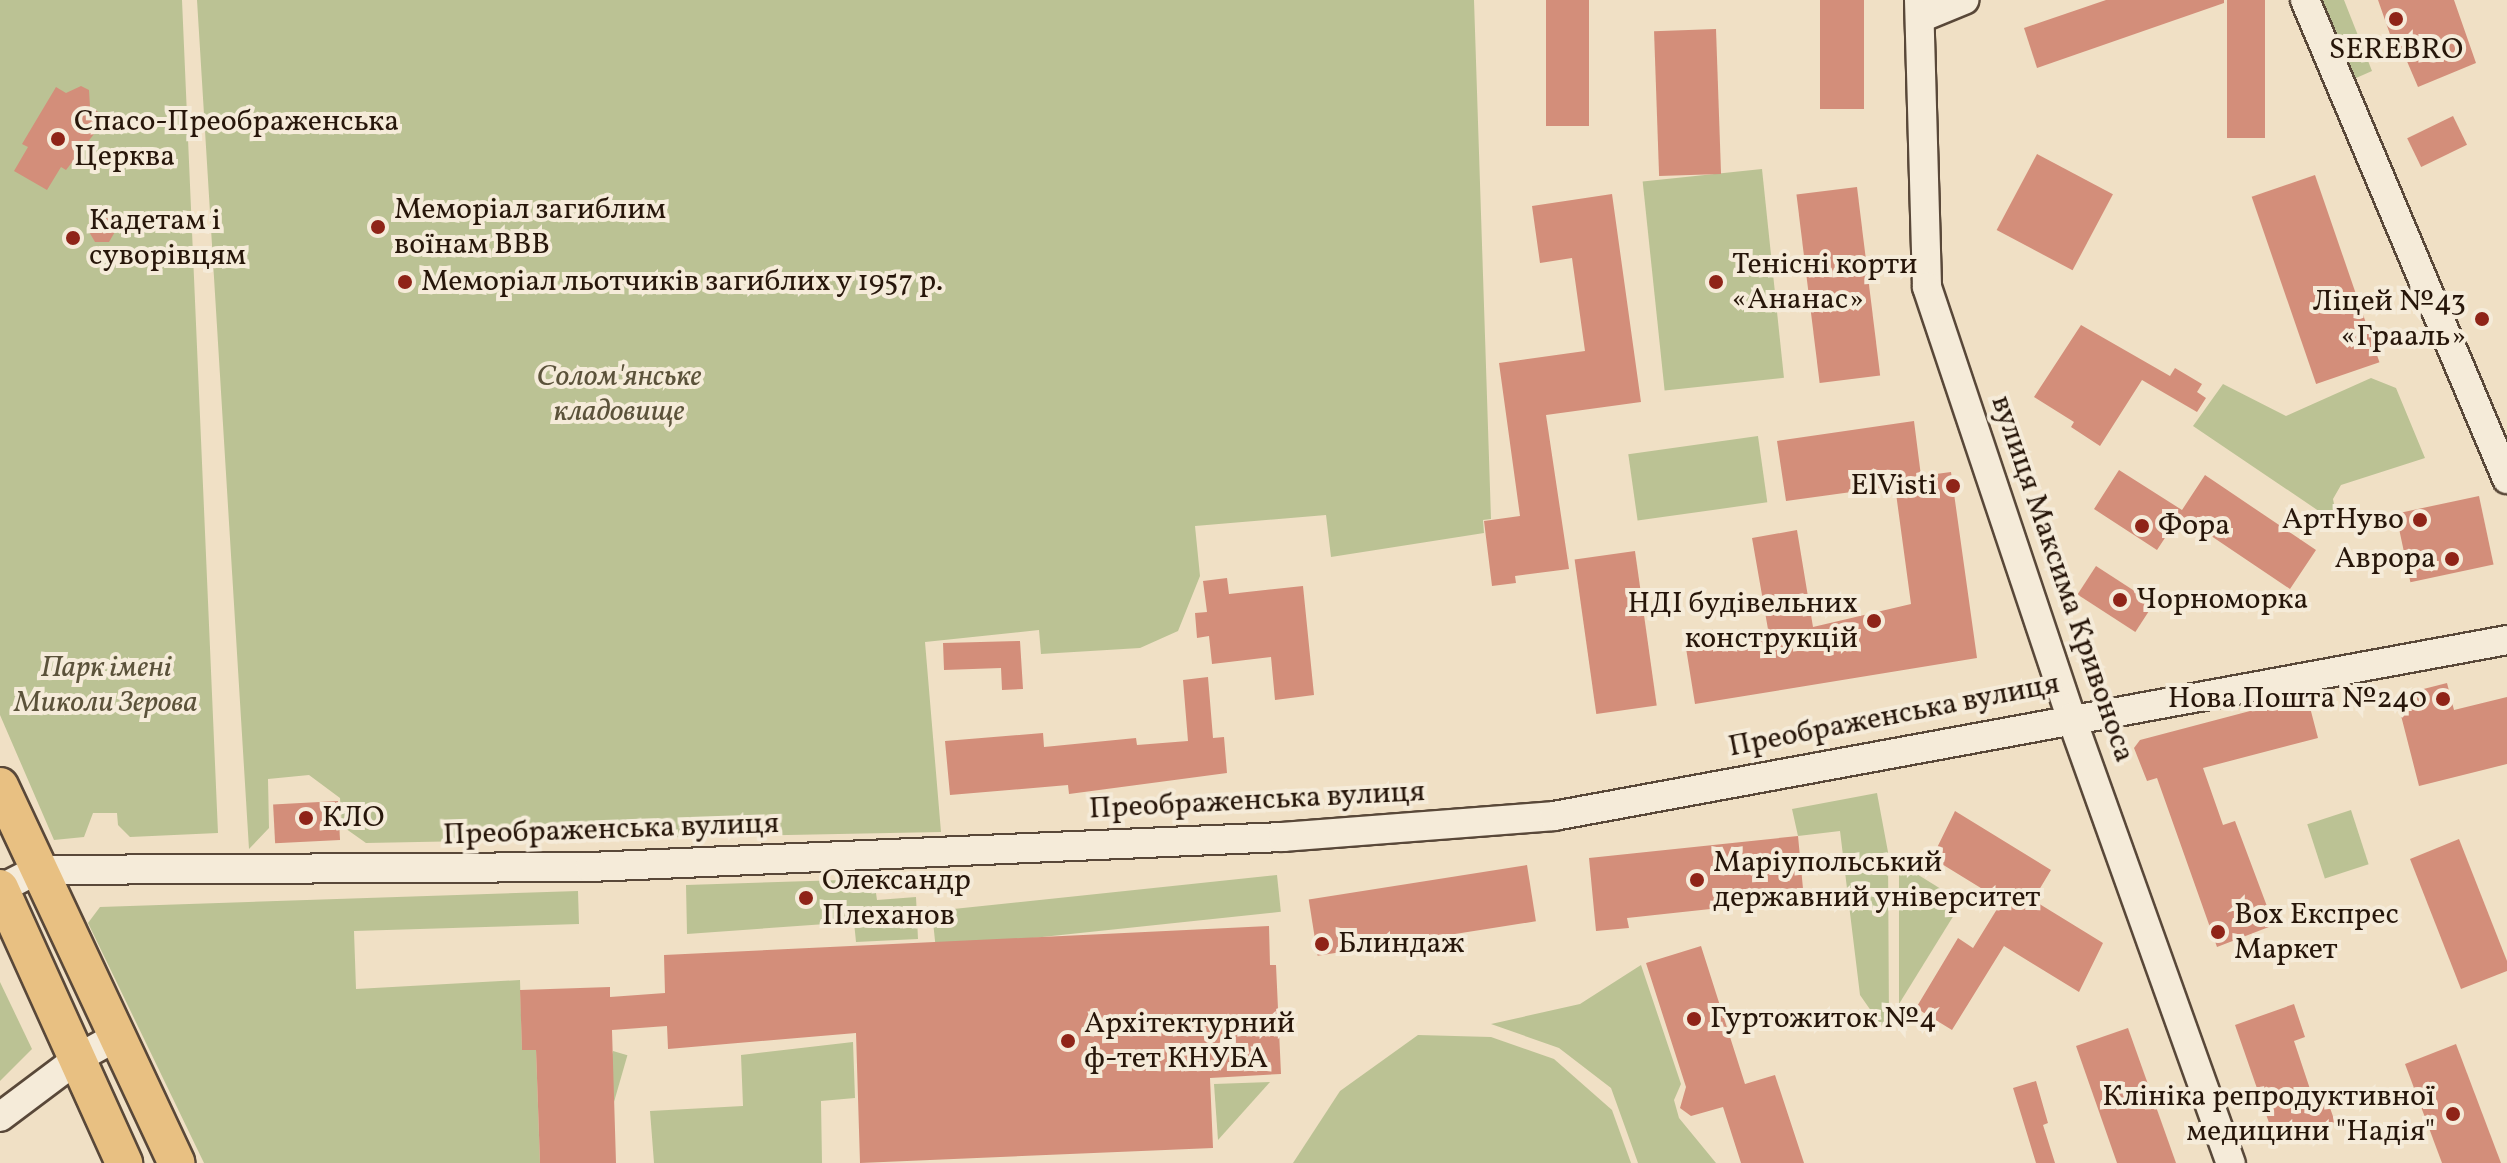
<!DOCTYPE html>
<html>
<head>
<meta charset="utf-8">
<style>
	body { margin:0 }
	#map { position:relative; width:2507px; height:1163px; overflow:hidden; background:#f0e0c5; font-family:Vollkorn,serif }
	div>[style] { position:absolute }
	.green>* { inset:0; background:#bbc294; transform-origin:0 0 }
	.building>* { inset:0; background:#d38e7a; transform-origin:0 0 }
	.roads { filter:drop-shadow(2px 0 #594839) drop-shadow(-2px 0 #594839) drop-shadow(0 2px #594839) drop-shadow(0 -2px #594839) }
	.minor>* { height:28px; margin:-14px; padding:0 14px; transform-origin:14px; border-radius:14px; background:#f5ebd9 }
	.major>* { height:36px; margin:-18px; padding:0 18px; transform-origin:18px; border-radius:18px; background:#e8c082 }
	.dots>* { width:22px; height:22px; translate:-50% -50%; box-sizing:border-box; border:4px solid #f5ebd9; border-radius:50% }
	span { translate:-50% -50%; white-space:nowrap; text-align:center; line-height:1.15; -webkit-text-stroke:8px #f5ebd9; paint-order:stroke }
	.poi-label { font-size:30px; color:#27160a }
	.left { translate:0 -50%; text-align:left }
	.right { translate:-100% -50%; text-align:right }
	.park-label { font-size:30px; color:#5b523a; font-style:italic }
	.street-label { font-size:30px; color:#27160a }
</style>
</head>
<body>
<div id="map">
	<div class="green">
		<i style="clip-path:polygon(0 0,182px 0,218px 833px,130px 837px,118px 825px,117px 813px,93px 813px,84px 837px,54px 840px,0 715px)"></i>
		<i style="clip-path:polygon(197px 0,1474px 0,1491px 519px,1483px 520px,1484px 533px,1331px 557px,1326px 515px,1195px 526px,1200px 576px,1178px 631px,1140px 648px,1041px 654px,1039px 630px,925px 642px,941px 832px,366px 843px,342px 826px,340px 798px,309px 775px,268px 779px,269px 828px,249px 849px)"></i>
		<i style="clip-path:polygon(2314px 0,2344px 0,2372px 71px,2347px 82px)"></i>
		<i style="left:1762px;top:169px;width:210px;height:120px;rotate:84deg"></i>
		<i style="clip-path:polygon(2371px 378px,2396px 388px,2425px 458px,2341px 485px,2333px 499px,2338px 524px,2193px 426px,2223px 384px,2286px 416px)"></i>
		<i style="left:1758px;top:436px;width:67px;height:131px;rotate:82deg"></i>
		<i style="clip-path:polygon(1877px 793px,1888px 852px,1889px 1022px,1883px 1028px,1860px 995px,1840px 831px,1798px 836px,1792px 809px)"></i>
		<i style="left:2351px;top:810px;width:57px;height:46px;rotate:72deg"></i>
		<i style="clip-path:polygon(1899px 863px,1962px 902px,1899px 1004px)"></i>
		<i style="left:1277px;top:875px;width:37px;height:347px;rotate:84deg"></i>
		<i style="clip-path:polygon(874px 879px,877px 900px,916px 897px,918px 939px,856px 942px,854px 922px,687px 934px,686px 885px)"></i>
		<i style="clip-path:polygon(578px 891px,579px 924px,354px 931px,356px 989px,520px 980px,522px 1050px,536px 1050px,540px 1163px,204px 1163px,88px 923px,100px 907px)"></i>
		<i style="clip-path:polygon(1641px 965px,1681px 1084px,1674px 1100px,1679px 1118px,1716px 1163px,1638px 1163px,1611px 1088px,1559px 1048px,1491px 1024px,1580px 1004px)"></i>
		<i style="clip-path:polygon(0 982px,32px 1049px,0 1081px)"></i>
		<i style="clip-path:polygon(1418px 1035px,1491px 1037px,1554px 1059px,1612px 1110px,1631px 1163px,1293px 1163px,1340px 1091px)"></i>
		<i style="clip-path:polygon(853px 1042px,855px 1098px,821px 1101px,822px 1163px,654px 1163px,650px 1111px,743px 1106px,741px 1055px)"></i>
		<i style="left:613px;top:1051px;width:15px;height:112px;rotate:16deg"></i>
		<i style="clip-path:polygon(1270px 1082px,1218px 1140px,1214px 1084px)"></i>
	</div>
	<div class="building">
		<i style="left:1546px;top:0;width:43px;height:126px"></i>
		<i style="left:1820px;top:0;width:44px;height:109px"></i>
		<i style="clip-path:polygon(2106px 0,2224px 0,2224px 3px,2037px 68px,2024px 28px)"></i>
		<i style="left:2227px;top:0;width:38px;height:138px"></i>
		<i style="clip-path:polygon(2378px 0,2454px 0,2476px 63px,2418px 87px,2397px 38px,2392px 40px)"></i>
		<i style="left:1716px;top:29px;width:145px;height:62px;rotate:88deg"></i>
		<i style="clip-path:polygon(81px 86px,89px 90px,90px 107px,100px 113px,89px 131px,94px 134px,66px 170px,61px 167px,47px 190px,14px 171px,28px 147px,22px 144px,56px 87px,66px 93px)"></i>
		<i style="left:2453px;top:116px;width:32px;height:51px;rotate:64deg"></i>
		<i style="left:2037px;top:154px;width:86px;height:86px;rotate:28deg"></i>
		<i style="left:2315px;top:175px;width:198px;height:67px;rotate:71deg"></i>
		<i style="left:1857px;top:187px;width:190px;height:61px;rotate:83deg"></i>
		<i style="clip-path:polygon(1612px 194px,1641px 402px,1546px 415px,1569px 569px,1515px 576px,1516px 583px,1492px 586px,1484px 521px,1520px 516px,1499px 363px,1585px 351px,1572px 258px,1540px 263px,1532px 206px)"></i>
		<i style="clip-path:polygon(95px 218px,109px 218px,116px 230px,109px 242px,95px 242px,88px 230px)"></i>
		<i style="clip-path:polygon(2081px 325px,2170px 376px,2175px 368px,2202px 384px,2197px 392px,2206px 398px,2197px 412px,2142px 380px,2100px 446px,2071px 427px,2074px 422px,2034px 397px)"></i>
		<i style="clip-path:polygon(1914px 421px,1921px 476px,1951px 472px,1977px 658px,1695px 704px,1685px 642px,1704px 639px,1705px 646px,1769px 635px,1752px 538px,1797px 530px,1813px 627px,1911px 604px,1895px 486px,1786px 501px,1777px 441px)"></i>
		<i style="clip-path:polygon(2119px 470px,2182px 510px,2205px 475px,2316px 550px,2290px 589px,2180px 515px,2157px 550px,2094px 509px)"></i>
		<i style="left:2479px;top:496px;width:70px;height:85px;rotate:78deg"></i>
		<i style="left:1635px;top:551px;width:156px;height:61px;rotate:82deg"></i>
		<i style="left:2096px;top:566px;width:69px;height:34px;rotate:33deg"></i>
		<i style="clip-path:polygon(1227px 578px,1229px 594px,1303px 586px,1314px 695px,1275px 700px,1271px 657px,1212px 664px,1209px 636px,1197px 638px,1195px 613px,1207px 612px,1203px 581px)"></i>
		<i style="clip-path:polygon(1020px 641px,1023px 689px,1002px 690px,1001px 668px,944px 670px,943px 643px)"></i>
		<i style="clip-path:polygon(1208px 677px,1213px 738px,1224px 737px,1227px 773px,1069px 794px,1068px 785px,950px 795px,945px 741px,1043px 733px,1044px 747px,1136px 738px,1137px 745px,1188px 741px,1183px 680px)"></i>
		<i style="clip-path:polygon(2447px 683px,2454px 710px,2507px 697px,2507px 764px,2419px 786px,2396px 696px)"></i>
		<i style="clip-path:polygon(2307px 696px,2318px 738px,2203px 768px,2223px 825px,2235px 821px,2274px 925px,2217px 947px,2157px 778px,2147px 781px,2134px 748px,2140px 740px)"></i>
		<i style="left:338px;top:801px;width:39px;height:65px;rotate:87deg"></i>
		<i style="clip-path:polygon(1955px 811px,2051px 870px,2033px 900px,2103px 943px,2079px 992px,2004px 946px,1952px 1030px,1916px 1008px,1958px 938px,1973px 948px,2002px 901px,1932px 858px)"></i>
		<i style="clip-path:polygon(1798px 836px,1804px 899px,1627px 918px,1629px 928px,1596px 931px,1589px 858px)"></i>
		<i style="clip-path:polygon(2459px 839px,2507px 961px,2507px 971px,2461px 989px,2410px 859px)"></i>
		<i style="left:1527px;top:865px;width:57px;height:221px;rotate:81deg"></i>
		<i style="clip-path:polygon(1269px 926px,1270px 965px,1276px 965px,1281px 1074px,1210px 1078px,1213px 1148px,860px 1163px,856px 1033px,668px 1049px,667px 1026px,612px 1030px,616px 1163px,540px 1163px,536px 1050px,522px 1050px,520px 990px,610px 987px,610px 997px,665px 993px,664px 955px)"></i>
		<i style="clip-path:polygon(1701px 946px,1745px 1084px,1775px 1075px,1804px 1163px,1741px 1163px,1723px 1107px,1691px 1116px,1680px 1108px,1686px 1087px,1646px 963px)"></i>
		<i style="clip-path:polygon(2294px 1004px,2305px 1037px,2294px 1041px,2312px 1095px,2324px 1091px,2335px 1122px,2276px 1143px,2235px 1025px)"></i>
		<i style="clip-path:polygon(2128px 1028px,2176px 1163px,2117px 1163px,2076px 1046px)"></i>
		<i style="clip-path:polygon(2456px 1044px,2501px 1163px,2442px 1163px,2405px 1064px)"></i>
		<i style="clip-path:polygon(2036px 1081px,2048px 1123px,2043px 1125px,2055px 1163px,2036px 1163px,2013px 1088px)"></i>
	</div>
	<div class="roads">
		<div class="minor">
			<i style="left:1919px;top:0;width:287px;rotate:88.4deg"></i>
			<i style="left:1927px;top:287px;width:453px;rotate:71.5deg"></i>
			<i style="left:2071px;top:717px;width:474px;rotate:70.3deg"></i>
			<i style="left:2305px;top:0;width:520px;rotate:67.13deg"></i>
			<i style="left:1920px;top:18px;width:48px;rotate:-22.2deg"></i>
			<i style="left:0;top:889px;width:42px;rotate:-27.2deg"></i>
			<i style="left:37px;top:870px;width:553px;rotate:-0.31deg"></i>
			<i style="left:590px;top:867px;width:694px;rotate:-2.48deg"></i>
			<i style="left:1283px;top:837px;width:272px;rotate:-4.4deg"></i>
			<i style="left:1554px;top:816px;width:969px;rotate:-10.46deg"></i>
			<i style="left:0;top:1117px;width:100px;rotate:-36.9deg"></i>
			<i style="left:80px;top:1057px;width:46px;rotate:-28.8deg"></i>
		</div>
		<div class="major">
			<i style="left:0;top:786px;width:416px;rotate:64.9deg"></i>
			<i style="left:0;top:888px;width:302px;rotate:65.7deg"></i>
		</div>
	</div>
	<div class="dots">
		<i style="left:2396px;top:19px;background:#8f2418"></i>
		<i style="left:58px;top:139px;background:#8f2418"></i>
		<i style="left:378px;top:227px;background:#8f2418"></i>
		<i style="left:73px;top:238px;background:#8f2418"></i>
		<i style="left:405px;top:282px;background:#8f2418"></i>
		<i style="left:1716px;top:282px;background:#8f2418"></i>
		<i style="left:2482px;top:319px;background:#8f2418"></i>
		<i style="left:1953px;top:486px;background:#8f2418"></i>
		<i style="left:2420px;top:520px;background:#8f2418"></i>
		<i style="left:2142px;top:526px;background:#8f2418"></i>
		<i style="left:2452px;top:559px;background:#8f2418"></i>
		<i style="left:2120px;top:600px;background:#8f2418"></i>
		<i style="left:1874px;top:621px;background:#8f2418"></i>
		<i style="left:2443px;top:699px;background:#8f2418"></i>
		<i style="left:306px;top:818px;background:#8f2418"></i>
		<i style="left:1697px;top:880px;background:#8f2418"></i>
		<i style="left:806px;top:898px;background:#8f2418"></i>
		<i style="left:2218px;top:932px;background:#8f2418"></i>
		<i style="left:1322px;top:944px;background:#8f2418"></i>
		<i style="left:1694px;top:1019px;background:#8f2418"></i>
		<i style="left:1068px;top:1041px;background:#8f2418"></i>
		<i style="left:2453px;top:1114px;background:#8f2418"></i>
	</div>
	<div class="poi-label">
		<span style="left:2396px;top:50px">SEREBRО</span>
		<span class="left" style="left:74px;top:139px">Спасо-Преображенська<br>Церква</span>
		<span class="left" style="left:394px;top:227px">Меморіал загиблим<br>воїнам ВВВ</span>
		<span class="left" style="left:89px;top:238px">Кадетам і<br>суворівцям</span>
		<span class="left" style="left:1732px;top:282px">Тенісні корти<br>«Ананас»</span>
		<span class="left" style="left:421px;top:282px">Меморіал льотчиків загиблих у 1957 р.</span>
		<span class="right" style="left:2466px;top:319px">Ліцей №43<br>«Грааль»</span>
		<span class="right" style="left:1937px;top:486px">ElVisti</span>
		<span class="right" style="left:2404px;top:520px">АртНуво</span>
		<span class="left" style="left:2158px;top:526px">Фора</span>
		<span class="right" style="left:2436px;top:559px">Аврора</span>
		<span class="left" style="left:2136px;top:600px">Чорноморка</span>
		<span class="right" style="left:1858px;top:621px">НДІ будівельних<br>конструкцій</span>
		<span class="right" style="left:2427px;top:699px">Нова Пошта №240</span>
		<span class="left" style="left:322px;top:818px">КЛО</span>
		<span class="left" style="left:1713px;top:880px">Маріупольський<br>державний університет</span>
		<span class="left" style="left:822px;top:898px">Олександр<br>Плеханов</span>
		<span class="left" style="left:2234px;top:932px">Box Експрес<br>Маркет</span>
		<span class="left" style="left:1338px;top:944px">Блиндаж</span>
		<span class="left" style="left:1710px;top:1019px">Гуртожиток №4</span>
		<span class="left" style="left:1084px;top:1041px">Архітектурний<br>ф-тет КНУБА</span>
		<span class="right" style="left:2435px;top:1114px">Клініка репродуктивної<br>медицини "Надія"</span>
	</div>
	<div class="park-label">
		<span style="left:619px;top:394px">Солом'янське<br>кладовище</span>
		<span style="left:106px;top:685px">Парк імені<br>Миколи Зерова</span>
	</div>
	<div class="street-label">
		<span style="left:2062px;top:579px;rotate:71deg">вулиця Максима Кривоноса</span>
		<span style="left:1894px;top:716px;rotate:-11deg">Преображенська вулиця</span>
		<span style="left:1257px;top:801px;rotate:-3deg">Преображенська вулиця</span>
		<span style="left:611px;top:830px;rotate:-2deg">Преображенська вулиця</span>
	</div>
</div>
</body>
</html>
